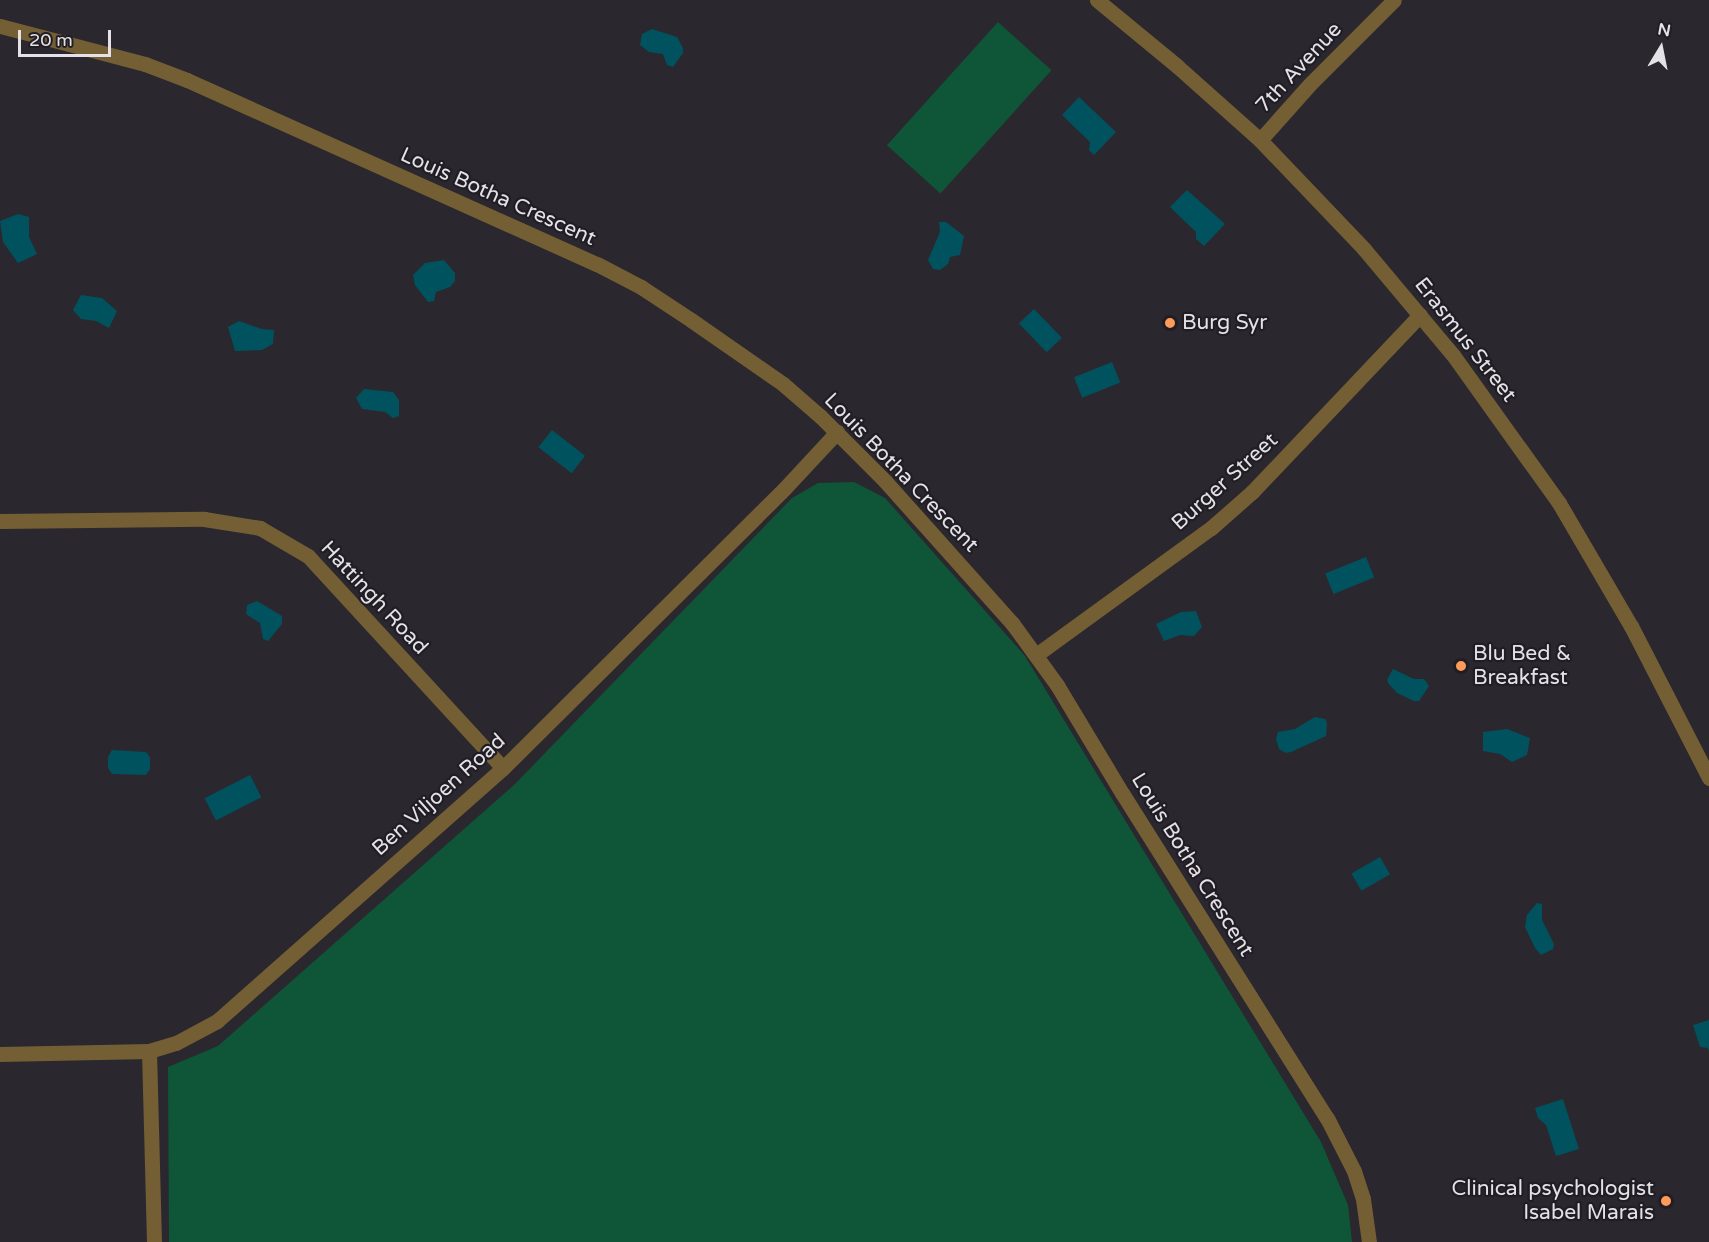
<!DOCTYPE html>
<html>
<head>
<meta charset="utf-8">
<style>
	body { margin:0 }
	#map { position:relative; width:1709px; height:1242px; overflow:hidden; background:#2a272e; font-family:"Varela Round",sans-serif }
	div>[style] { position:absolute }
	.green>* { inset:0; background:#0f5638; transform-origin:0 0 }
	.water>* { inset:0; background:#00535e; transform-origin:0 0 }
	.minor>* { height:15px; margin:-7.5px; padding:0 7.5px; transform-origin:7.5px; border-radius:7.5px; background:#745f34 }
	.dots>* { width:16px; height:16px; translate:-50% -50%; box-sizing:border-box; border:3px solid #211d24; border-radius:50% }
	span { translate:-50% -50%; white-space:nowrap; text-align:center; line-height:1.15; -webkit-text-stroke:4.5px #211d24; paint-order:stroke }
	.street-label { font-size:21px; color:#e4e2e7 }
	.poi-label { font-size:21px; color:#e4e2e7 }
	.left { translate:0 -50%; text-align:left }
	.right { translate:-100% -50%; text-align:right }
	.north { position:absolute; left:1631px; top:18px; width:60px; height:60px; -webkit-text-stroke:4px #211d24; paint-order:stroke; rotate:10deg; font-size:16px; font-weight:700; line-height:24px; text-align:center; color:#e4e2e7 }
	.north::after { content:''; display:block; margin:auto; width:21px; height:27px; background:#e4e2e7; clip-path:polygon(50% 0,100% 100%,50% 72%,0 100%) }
	.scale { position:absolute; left:18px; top:30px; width:93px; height:27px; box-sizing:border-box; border:3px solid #e4e2e7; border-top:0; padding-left:8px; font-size:18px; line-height:21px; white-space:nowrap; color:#e4e2e7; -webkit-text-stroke:4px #211d24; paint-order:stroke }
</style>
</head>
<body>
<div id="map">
	<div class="green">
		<i style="left:998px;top:22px;width:72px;height:166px;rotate:42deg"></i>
		<i style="clip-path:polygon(854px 482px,885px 498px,1025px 656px,1321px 1142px,1348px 1205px,1352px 1242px,169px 1242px,168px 1067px,218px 1046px,515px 784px,792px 498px,818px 483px)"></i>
	</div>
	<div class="water">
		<i style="clip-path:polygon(652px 29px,677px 37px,683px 48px,683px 53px,673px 67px,667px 65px,663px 54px,649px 52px,640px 45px,642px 34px)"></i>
		<i style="clip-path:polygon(1079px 97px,1116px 132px,1094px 155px,1089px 150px,1090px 142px,1062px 115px)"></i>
		<i style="clip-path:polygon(1187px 190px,1225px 224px,1204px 246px,1196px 239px,1196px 232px,1170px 207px)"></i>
		<i style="clip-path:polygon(18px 214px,29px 217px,29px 237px,37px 254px,18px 263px,3px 242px,0 221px)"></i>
		<i style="clip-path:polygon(939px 222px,946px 222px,964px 236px,960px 255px,950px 257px,948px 264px,940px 270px,933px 269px,928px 260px,940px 232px)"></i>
		<i style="clip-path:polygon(444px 260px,455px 273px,455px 281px,450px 287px,436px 292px,434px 301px,428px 302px,415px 285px,413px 275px,425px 263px)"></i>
		<i style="clip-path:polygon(81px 295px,102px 298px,117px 311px,109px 328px,96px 321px,81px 319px,73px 310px)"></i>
		<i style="left:1034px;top:309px;width:40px;height:21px;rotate:46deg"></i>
		<i style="clip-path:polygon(239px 321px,262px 329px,274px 330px,273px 344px,262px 350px,235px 351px,228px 327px)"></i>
		<i style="left:1112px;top:362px;width:22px;height:41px;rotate:68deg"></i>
		<i style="clip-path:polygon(364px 389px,393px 392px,399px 400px,399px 416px,393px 418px,385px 412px,362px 409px,356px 398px)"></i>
		<i style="left:552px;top:430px;width:42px;height:22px;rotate:38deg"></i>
		<i style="left:1366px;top:557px;width:22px;height:44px;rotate:68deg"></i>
		<i style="clip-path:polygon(257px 601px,282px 616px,282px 624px,268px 641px,263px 639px,260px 623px,246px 614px,247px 605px)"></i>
		<i style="clip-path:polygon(1196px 611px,1202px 627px,1194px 636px,1180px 635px,1164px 641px,1156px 624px,1181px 612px)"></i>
		<i style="clip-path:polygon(1393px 669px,1414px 679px,1424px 679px,1429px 686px,1419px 701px,1414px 701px,1397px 693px,1388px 683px,1387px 680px)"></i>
		<i style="clip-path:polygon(1315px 717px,1325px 719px,1327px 723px,1326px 736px,1291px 752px,1286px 753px,1279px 749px,1276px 739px,1278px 732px,1295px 729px)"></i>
		<i style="clip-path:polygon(1507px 729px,1530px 738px,1527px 755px,1512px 762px,1500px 754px,1483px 751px,1483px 732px)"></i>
		<i style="clip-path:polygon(112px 750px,146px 752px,150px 757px,150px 769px,146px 775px,112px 774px,108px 768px,108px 757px)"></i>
		<i style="left:250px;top:775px;width:25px;height:51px;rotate:63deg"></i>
		<i style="left:1380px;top:857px;width:20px;height:33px;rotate:60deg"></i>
		<i style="clip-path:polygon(1537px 903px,1542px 904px,1542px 920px,1554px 944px,1553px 949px,1541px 955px,1535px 948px,1525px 927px,1527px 915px)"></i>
		<i style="clip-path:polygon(1709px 1020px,1709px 1052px,1708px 1048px,1700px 1047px,1693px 1025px)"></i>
		<i style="clip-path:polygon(1563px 1099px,1579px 1149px,1556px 1156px,1546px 1125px,1538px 1118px,1535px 1108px)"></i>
	</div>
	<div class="minor">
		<i style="left:1097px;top:0;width:104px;rotate:39.5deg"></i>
		<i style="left:1177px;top:66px;width:111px;rotate:41.7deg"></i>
		<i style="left:1260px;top:140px;width:151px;rotate:46.3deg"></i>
		<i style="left:1364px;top:249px;width:138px;rotate:50deg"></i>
		<i style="left:1453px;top:355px;width:182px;rotate:54.4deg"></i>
		<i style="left:1559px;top:503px;width:143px;rotate:59.7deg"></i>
		<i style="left:1631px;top:626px;width:171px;rotate:62.8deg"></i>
		<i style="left:0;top:26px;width:150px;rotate:14.7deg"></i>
		<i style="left:145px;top:64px;width:45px;rotate:20.9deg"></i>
		<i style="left:187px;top:80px;width:449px;rotate:24.2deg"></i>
		<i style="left:597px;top:264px;width:50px;rotate:27.6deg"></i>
		<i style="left:641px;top:287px;width:60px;rotate:33.4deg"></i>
		<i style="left:691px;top:320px;width:112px;rotate:34.8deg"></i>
		<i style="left:783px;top:384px;width:49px;rotate:40.9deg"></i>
		<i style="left:820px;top:416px;width:92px;rotate:45deg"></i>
		<i style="left:885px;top:481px;width:191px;rotate:48.2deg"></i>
		<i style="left:1012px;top:623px;width:77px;rotate:54deg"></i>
		<i style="left:1057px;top:685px;width:126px;rotate:59deg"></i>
		<i style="left:1122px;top:793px;width:384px;rotate:57.8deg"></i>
		<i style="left:1327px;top:1118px;width:59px;rotate:63deg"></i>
		<i style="left:1354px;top:1171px;width:29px;rotate:72deg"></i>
		<i style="left:1363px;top:1199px;width:43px;rotate:82.1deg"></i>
		<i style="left:1260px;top:140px;width:76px;rotate:-48.2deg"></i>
		<i style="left:1311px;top:83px;width:117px;rotate:-45deg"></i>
		<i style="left:0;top:521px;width:204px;rotate:-0.6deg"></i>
		<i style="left:204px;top:519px;width:57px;rotate:9.1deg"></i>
		<i style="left:260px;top:528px;width:56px;rotate:30.3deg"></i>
		<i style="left:308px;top:556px;width:288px;rotate:47.4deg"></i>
		<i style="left:1036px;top:655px;width:216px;rotate:-36deg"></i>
		<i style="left:1211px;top:528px;width:55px;rotate:-41.3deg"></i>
		<i style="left:1252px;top:492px;width:244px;rotate:-46.5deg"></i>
		<i style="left:149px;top:1051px;width:191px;rotate:88.5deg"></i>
		<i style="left:0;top:1054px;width:149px;rotate:-1.2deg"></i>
		<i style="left:149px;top:1051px;width:28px;rotate:-17deg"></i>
		<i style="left:176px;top:1043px;width:47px;rotate:-28.2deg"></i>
		<i style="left:217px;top:1021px;width:382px;rotate:-41.5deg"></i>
		<i style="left:503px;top:768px;width:396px;rotate:-44.8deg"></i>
		<i style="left:784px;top:489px;width:78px;rotate:-47.1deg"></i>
	</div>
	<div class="dots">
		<i style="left:1170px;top:323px;background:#fe9b58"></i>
		<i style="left:1461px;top:666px;background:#fe9b58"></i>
		<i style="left:1666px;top:1201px;background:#fe9b58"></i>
	</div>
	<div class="street-label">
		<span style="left:1299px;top:68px;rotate:-47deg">7th Avenue</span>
		<span style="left:498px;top:197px;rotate:24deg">Louis Botha Crescent</span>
		<span style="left:1465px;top:340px;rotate:52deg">Erasmus Street</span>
		<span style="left:901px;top:473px;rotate:46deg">Louis Botha Crescent</span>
		<span style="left:1225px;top:482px;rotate:-42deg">Burger Street</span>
		<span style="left:374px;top:598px;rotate:47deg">Hattingh Road</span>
		<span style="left:439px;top:795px;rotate:-42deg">Ben Viljoen Road</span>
		<span style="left:1192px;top:865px;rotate:58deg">Louis Botha Crescent</span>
	</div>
	<div class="poi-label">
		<span class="left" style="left:1182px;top:323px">Burg Syr</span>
		<span class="left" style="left:1473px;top:666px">Blu Bed &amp;<br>Breakfast</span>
		<span class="right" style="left:1654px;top:1201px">Clinical psychologist<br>Isabel Marais</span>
	</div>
	<div class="north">N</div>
	<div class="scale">20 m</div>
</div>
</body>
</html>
